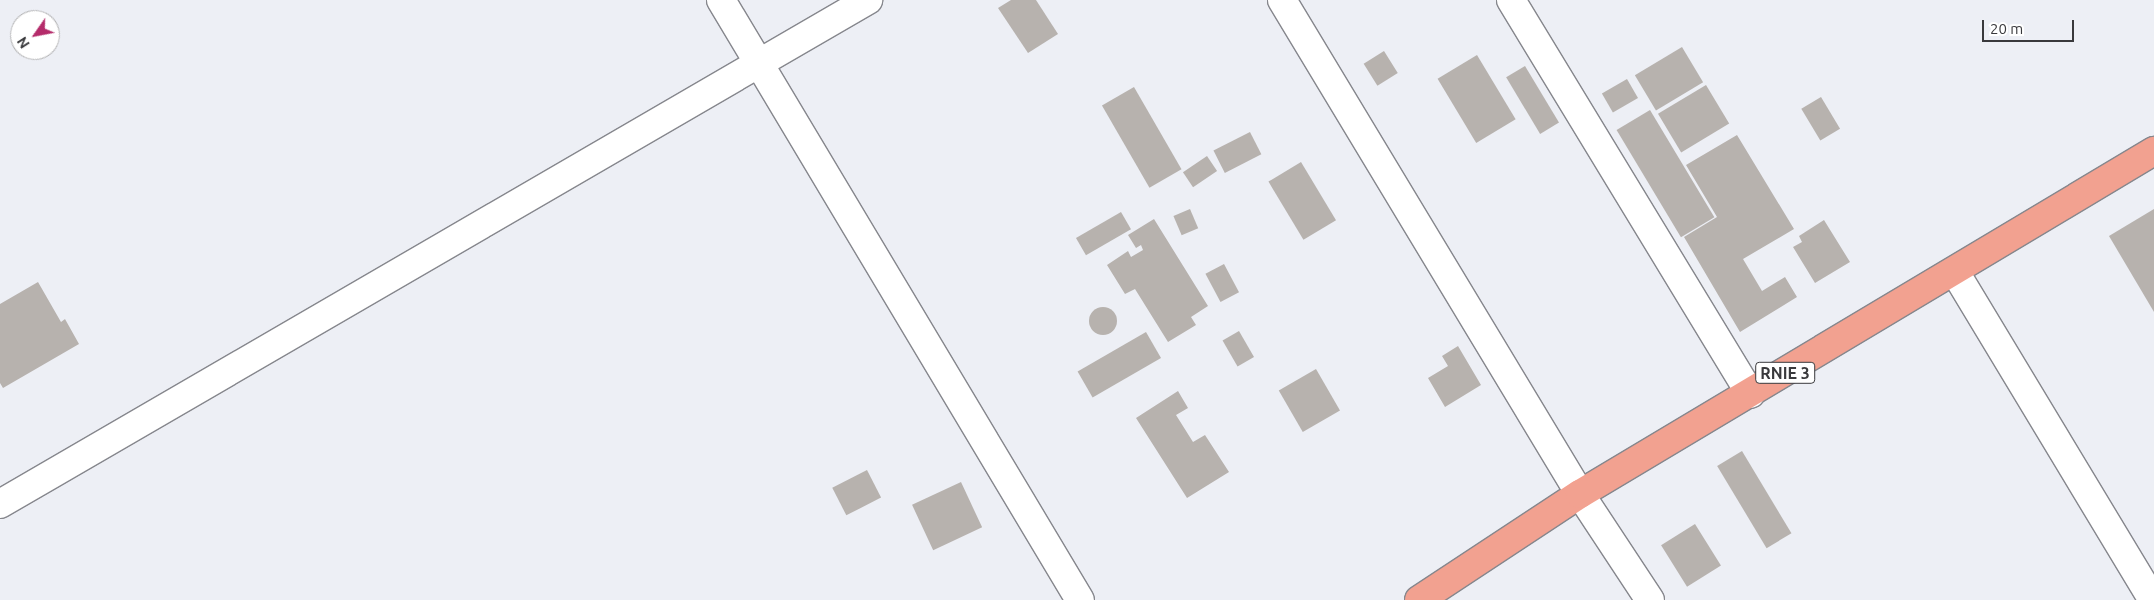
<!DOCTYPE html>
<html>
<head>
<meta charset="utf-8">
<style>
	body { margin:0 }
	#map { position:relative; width:2154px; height:600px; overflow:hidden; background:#edeff5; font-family:Ubuntu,sans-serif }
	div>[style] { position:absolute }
	.building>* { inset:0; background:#b7b2ae; transform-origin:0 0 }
	.round { border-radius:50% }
	.roads { filter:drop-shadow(1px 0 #86878d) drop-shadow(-1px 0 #86878d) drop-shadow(0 1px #86878d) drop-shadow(0 -1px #86878d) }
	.minor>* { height:28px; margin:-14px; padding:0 14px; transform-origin:14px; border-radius:14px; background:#fff }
	.highway>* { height:28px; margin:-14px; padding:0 14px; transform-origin:14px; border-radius:14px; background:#f2a190 }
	span { translate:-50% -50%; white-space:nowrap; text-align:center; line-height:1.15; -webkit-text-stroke:4px #fff; paint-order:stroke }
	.shield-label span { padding:1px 4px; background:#fff; border:1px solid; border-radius:4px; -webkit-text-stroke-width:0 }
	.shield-label { font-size:16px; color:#39393c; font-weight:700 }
	.north { position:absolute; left:10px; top:10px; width:50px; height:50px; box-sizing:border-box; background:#fff; border:1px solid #b0b0b1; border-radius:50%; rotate:237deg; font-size:14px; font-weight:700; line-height:20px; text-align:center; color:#39393c }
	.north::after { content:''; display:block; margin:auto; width:18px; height:22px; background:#b42b6a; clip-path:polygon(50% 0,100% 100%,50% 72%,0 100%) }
	.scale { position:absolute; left:1982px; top:20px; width:92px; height:22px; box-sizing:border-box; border:2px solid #39393c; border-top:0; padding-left:6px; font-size:15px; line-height:18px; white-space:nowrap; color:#39393c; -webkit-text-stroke:4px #fff; paint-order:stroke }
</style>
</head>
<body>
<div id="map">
	<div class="building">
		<i style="clip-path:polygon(1011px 0,1036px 0,1058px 34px,1028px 53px,998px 8px)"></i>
		<i style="left:1682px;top:47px;width:41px;height:55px;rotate:59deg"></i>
		<i style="left:1384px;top:51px;width:26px;height:24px;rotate:58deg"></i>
		<i style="left:1477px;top:55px;width:75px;height:46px;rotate:59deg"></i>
		<i style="left:1525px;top:66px;width:66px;height:22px;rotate:59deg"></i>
		<i style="left:1627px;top:79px;width:22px;height:29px;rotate:60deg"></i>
		<i style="left:1706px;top:85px;width:45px;height:56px;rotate:59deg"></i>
		<i style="left:1134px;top:87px;width:95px;height:37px;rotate:60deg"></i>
		<i style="left:1821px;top:97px;width:37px;height:23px;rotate:59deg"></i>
		<i style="left:1650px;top:110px;width:125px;height:39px;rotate:59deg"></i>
		<i style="left:1250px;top:132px;width:25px;height:41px;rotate:63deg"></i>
		<i style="clip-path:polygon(1737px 135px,1794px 229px,1743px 259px,1762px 291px,1785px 277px,1797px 297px,1740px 332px,1684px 237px,1717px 217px,1686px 165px)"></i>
		<i style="left:1207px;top:156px;width:18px;height:29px;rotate:56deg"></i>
		<i style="left:1301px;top:162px;width:68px;height:38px;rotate:59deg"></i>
		<i style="left:1190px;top:209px;width:21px;height:18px;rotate:67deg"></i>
		<i style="clip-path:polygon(2154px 209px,2154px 312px,2109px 236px)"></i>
		<i style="left:1121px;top:212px;width:20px;height:52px;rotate:60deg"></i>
		<i style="clip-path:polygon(1154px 219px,1208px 306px,1191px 317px,1196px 325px,1168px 342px,1135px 289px,1125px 294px,1107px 265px,1128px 251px,1131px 257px,1143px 250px,1141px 245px,1136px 248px,1128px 235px)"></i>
		<i style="clip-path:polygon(1824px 220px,1850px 262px,1815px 283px,1793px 247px,1802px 242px,1799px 236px)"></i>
		<i style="left:1224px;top:264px;width:32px;height:21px;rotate:62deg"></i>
		<i style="clip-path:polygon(38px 282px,61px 322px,65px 319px,79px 344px,3px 388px,0 383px,0 304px)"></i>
		<i class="round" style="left:1089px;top:307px;width:28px;height:28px"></i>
		<i style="left:1239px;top:331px;width:30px;height:19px;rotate:60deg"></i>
		<i style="left:1146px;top:332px;width:30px;height:79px;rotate:60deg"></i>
		<i style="clip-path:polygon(1458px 346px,1481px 385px,1445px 407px,1428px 378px,1448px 366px,1442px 356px)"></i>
		<i style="left:1316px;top:369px;width:48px;height:43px;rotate:60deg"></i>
		<i style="clip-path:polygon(1178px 391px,1188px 408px,1176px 415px,1193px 442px,1205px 435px,1229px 472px,1187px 498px,1136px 418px)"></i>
		<i style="left:1742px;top:451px;width:96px;height:29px;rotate:59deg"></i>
		<i style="left:867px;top:470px;width:31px;height:39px;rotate:63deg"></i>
		<i style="left:961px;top:482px;width:50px;height:54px;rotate:65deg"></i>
		<i style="left:1695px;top:524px;width:49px;height:40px;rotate:58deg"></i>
	</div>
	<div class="roads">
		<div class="minor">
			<i style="left:721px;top:0;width:699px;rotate:59.11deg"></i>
			<i style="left:1282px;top:0;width:577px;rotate:58.9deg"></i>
			<i style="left:1580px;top:494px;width:127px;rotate:56.6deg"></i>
			<i style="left:1511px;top:0;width:461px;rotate:58.7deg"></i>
			<i style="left:1955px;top:272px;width:383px;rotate:58.9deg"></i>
			<i style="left:0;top:504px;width:1004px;rotate:-30.14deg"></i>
		</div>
		<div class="highway">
			<i style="left:1419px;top:600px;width:193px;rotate:-33.4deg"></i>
			<i style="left:1580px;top:494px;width:669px;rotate:-30.86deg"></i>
		</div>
	</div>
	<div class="shield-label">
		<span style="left:1785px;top:373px">RNIE 3</span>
	</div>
	<div class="north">N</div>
	<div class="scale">20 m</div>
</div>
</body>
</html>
